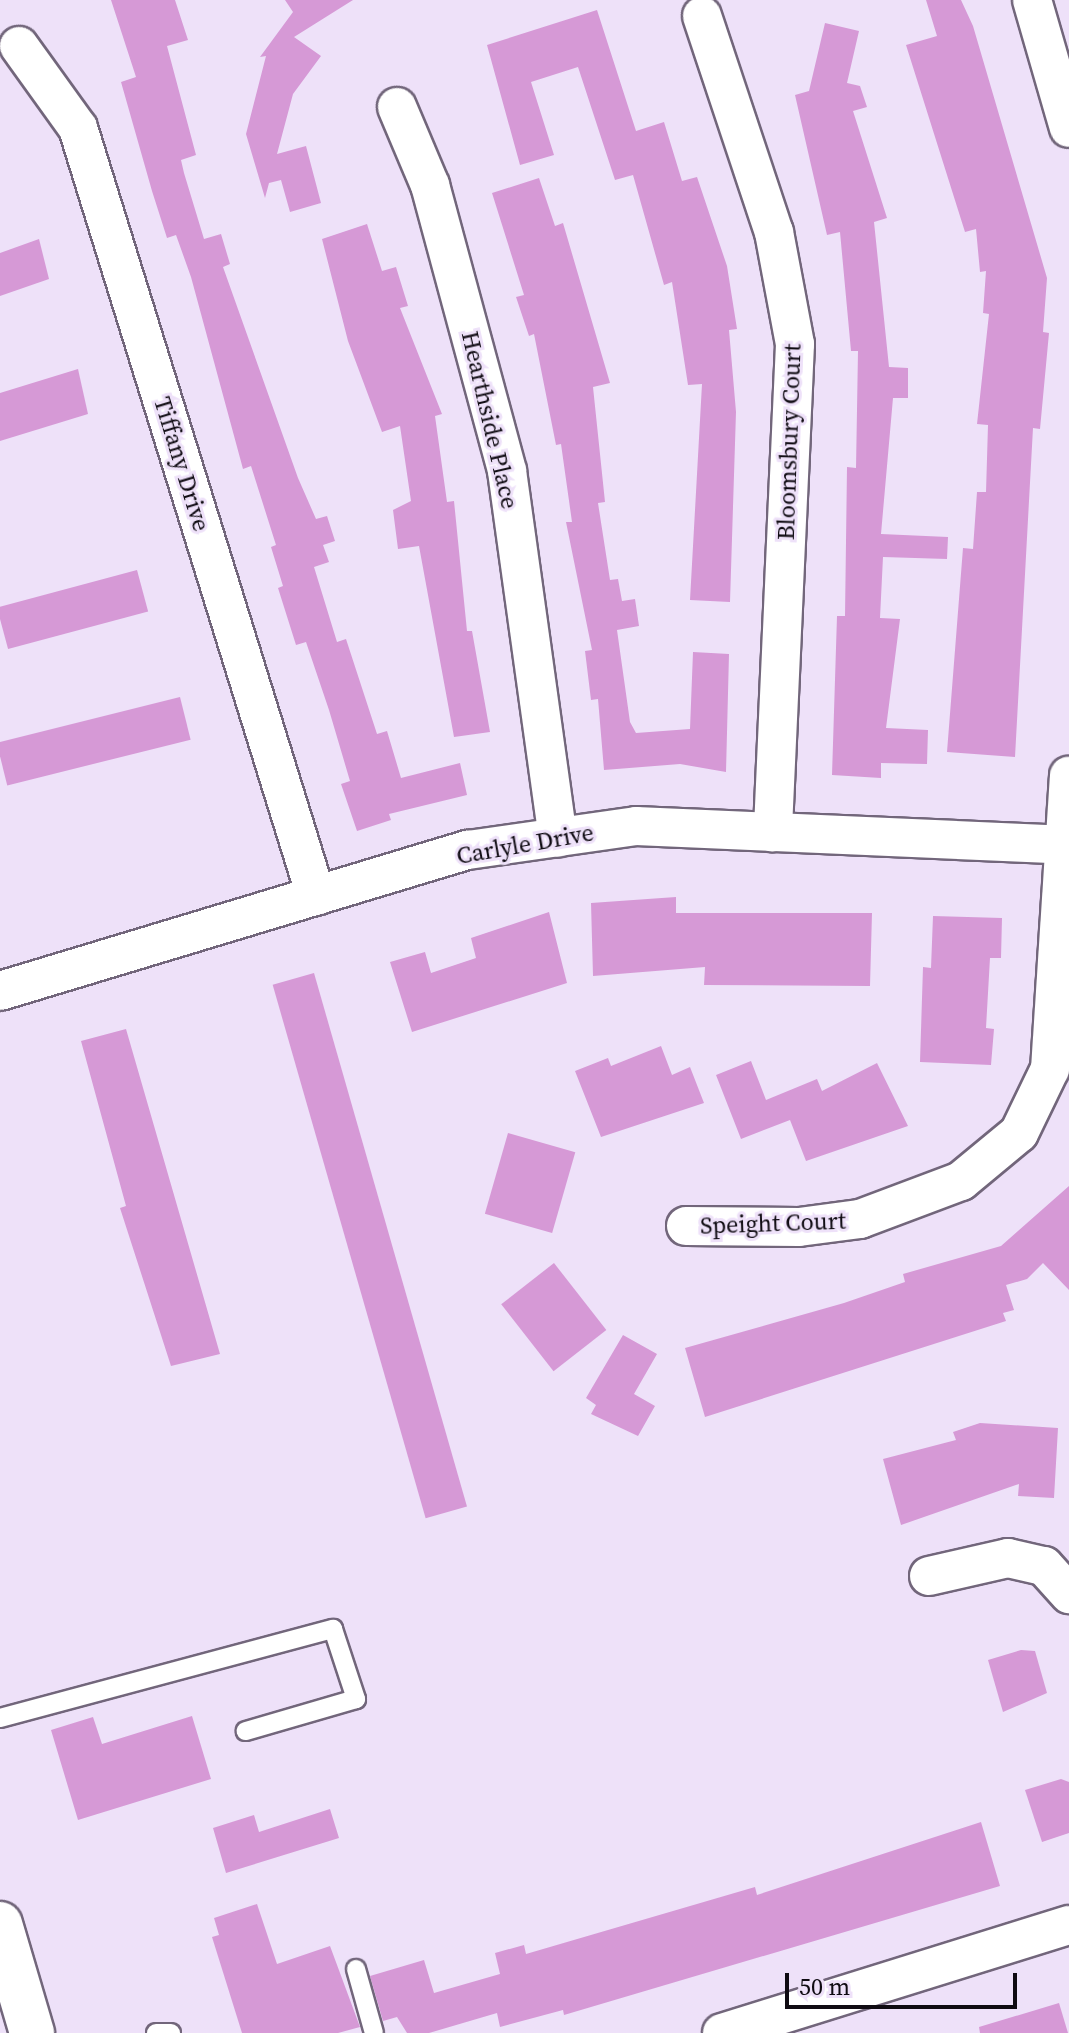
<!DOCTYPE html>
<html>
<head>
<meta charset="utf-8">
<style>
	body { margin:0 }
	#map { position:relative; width:1069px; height:2033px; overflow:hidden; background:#eee1f9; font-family:"Source Serif 4",serif }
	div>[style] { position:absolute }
	.building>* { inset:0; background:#d699d6; transform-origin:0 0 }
	.roads { filter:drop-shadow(2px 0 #72667b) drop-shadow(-2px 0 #72667b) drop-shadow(0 2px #72667b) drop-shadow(0 -2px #72667b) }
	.lane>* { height:18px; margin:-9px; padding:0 9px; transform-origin:9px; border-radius:9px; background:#fff }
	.street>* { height:38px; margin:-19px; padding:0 19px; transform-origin:19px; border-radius:19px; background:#fff }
	.secondary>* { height:44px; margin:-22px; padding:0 22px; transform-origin:22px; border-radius:22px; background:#fff }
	span { translate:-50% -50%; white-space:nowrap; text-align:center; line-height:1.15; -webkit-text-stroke:6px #eee1f9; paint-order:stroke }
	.street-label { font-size:24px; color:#0f0b12 }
	.scale { position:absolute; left:785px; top:1973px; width:232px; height:36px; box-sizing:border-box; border:4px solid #0f0b12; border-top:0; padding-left:10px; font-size:24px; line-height:28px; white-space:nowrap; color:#0f0b12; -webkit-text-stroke:6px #eee1f9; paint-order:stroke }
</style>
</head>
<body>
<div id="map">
	<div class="building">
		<i style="clip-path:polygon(111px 0,175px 0,188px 40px,167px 46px,196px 155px,181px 160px,184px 173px,204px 239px,221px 234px,230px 264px,223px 267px,298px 478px,316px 519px,327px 516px,335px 541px,323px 545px,329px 562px,314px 567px,337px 642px,346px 639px,377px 734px,387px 731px,401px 778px,460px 763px,467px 795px,389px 814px,391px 820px,357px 831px,341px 784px,350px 781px,329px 710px,306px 642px,296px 645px,278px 588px,283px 586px,271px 547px,276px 545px,251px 466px,243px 469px,191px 277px,176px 235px,167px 238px,152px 191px,121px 82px,136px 77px)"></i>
		<i style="clip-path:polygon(285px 0,353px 0,294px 37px,321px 56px,293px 94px,277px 154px,306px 146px,321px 203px,290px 212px,281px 180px,269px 183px,265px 198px,246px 134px,266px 56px,260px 57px,293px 12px)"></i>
		<i style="clip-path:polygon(926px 0,961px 0,973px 26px,1047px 278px,1043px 332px,1049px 333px,1040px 429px,1033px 428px,1015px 757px,947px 752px,963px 548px,973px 549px,977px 492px,986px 492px,988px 425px,977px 424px,989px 314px,983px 313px,986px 271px,980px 272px,976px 229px,965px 232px,906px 45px,937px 36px)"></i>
		<i style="clip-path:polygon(597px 10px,636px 131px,664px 122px,682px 181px,697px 177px,727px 266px,737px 329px,729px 330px,736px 412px,730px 602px,690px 600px,702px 384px,688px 385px,672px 282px,664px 285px,633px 175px,615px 180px,578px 67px,531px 82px,554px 155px,520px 165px,487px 45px)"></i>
		<i style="clip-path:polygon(825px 23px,859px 31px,847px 83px,860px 86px,867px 107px,853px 111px,887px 218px,874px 222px,889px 367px,908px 368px,908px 398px,893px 398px,881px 534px,948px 537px,947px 559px,883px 557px,880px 618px,900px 619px,886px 728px,928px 730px,927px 764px,881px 763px,881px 778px,832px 775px,837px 616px,845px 616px,847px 467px,856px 468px,858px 351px,851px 351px,840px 232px,827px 235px,795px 95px,809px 91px)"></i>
		<i style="clip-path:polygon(539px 178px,555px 226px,563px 223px,610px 383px,593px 387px,605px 502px,598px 503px,610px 580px,618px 579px,622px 601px,635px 599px,639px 626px,617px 630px,630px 722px,636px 733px,690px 729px,693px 652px,729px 654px,726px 772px,680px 764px,604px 770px,598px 699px,591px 700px,585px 651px,592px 650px,566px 522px,572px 522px,561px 444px,556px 445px,534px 334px,529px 336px,516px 297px,524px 295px,492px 193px)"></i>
		<i style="clip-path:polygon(367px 224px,382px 271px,396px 267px,408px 306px,400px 308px,442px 414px,435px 416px,447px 502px,454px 501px,467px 631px,472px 631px,490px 732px,454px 737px,419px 546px,398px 549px,393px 510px,411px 501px,400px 426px,382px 432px,348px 341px,322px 239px)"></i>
		<i style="clip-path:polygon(39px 239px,49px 279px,0 296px,0 253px)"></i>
		<i style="clip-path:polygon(78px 369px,88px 414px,0 441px,0 393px)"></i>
		<i style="left:137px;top:570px;width:43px;height:145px;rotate:75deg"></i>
		<i style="left:180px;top:697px;width:44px;height:189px;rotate:76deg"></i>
		<i style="clip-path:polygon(676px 897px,676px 913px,872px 913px,870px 986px,704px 985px,705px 967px,593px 976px,591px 903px)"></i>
		<i style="clip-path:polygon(549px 912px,567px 983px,412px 1032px,390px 962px,425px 952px,431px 973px,476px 958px,471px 938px)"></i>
		<i style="clip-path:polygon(933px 916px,1002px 918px,1001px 958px,990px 958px,986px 1028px,994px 1029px,991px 1065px,920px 1062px,923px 967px,931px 968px)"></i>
		<i style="left:314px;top:973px;width:555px;height:43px;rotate:74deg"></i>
		<i style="clip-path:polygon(126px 1029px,220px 1354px,171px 1366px,120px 1208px,126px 1206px,81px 1041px)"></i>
		<i style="clip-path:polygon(661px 1046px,672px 1075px,690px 1067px,704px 1103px,601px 1137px,575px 1071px,608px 1058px,611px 1066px)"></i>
		<i style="clip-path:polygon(751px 1061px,766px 1100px,817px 1079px,822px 1091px,877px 1063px,908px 1126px,806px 1161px,790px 1120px,741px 1139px,716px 1075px)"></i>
		<i style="left:508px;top:1133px;width:70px;height:84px;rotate:16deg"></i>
		<i style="clip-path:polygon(1069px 1186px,1069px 1290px,1043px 1263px,1027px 1279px,1006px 1285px,1014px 1310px,1003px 1313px,1006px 1321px,705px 1417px,685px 1348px,844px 1303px,905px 1282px,903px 1274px,1001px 1246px)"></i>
		<i style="left:554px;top:1263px;width:85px;height:67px;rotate:52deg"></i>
		<i style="clip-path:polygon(623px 1335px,657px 1354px,634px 1394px,655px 1406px,638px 1436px,591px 1414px,596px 1405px,586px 1398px)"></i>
		<i style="clip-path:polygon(980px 1423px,1058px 1428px,1054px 1498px,1018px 1496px,1019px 1484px,901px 1525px,883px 1459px,956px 1440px,953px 1432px)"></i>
		<i style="clip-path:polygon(1021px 1650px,1035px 1651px,1047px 1693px,1003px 1712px,988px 1660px)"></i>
		<i style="clip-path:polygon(192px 1716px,211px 1779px,78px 1820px,51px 1730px,93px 1717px,102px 1744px)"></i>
		<i style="clip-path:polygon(1061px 1779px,1069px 1782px,1069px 1833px,1042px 1842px,1025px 1790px)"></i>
		<i style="clip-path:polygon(330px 1809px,339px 1838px,226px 1873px,213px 1828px,254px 1815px,259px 1832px)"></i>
		<i style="clip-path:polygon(981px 1822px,1000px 1886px,564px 2015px,563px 2010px,500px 2027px,497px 2013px,429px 2033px,407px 2033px,397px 2017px,383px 2021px,370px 1976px,424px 1960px,434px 1993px,500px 1974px,495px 1953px,524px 1945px,526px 1954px,755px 1887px,757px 1895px)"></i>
		<i style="clip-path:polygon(257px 1904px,277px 1964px,330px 1946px,360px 2027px,338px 2033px,242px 2033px,212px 1937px,219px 1935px,214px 1918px)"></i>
		<i style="clip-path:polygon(1059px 2003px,1068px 2033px,980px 2033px,979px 2027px)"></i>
	</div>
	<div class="roads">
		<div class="lane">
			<i style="left:0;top:1718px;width:345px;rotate:-15deg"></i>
			<i style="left:333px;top:1629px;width:74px;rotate:71.8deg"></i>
			<i style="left:356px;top:1699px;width:115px;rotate:163.8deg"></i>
			<i style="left:356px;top:1969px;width:66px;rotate:74.3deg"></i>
			<i style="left:156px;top:2033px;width:15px"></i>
		</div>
		<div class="street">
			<i style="left:1032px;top:0;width:133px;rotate:73.9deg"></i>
			<i style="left:702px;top:16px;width:228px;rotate:71.6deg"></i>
			<i style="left:774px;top:232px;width:114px;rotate:79.4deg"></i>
			<i style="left:795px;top:344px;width:489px;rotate:92.6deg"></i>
			<i style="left:19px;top:46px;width:101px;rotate:54.3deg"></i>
			<i style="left:78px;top:128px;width:804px;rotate:72.78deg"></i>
			<i style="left:397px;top:107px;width:85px;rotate:67.1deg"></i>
			<i style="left:430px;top:185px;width:296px;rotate:74.9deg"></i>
			<i style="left:507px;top:471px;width:370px;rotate:82.1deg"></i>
			<i style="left:0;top:991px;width:489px;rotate:-16.8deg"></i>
			<i style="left:468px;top:850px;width:170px;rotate:-8.1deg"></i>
			<i style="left:636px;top:826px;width:433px;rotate:2.5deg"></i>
			<i style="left:686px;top:1226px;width:113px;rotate:0.5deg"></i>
			<i style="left:799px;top:1227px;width:62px;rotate:-7.5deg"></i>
			<i style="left:860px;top:1219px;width:108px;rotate:-20.6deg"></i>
			<i style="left:961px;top:1181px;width:75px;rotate:-39.6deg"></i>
			<i style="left:1019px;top:1133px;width:71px;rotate:-64.2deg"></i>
			<i style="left:1050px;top:1069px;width:294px;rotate:-86.3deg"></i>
			<i style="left:929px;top:1576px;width:81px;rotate:-12.8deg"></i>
			<i style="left:1008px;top:1558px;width:37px;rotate:13deg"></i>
			<i style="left:1044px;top:1566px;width:38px;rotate:48deg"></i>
			<i style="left:722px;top:2033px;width:363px;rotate:-17.3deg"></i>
		</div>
		<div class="secondary">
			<i style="left:0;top:1924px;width:114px;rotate:73.6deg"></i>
		</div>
	</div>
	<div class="street-label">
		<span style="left:490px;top:420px;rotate:77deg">Hearthside Place</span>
		<span style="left:789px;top:442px;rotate:-88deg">Bloomsbury Court</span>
		<span style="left:182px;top:464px;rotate:73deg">Tiffany Drive</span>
		<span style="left:525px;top:844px;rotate:-10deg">Carlyle Drive</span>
		<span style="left:773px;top:1223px;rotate:-2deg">Speight Court</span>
	</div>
	<div class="scale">50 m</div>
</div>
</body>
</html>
